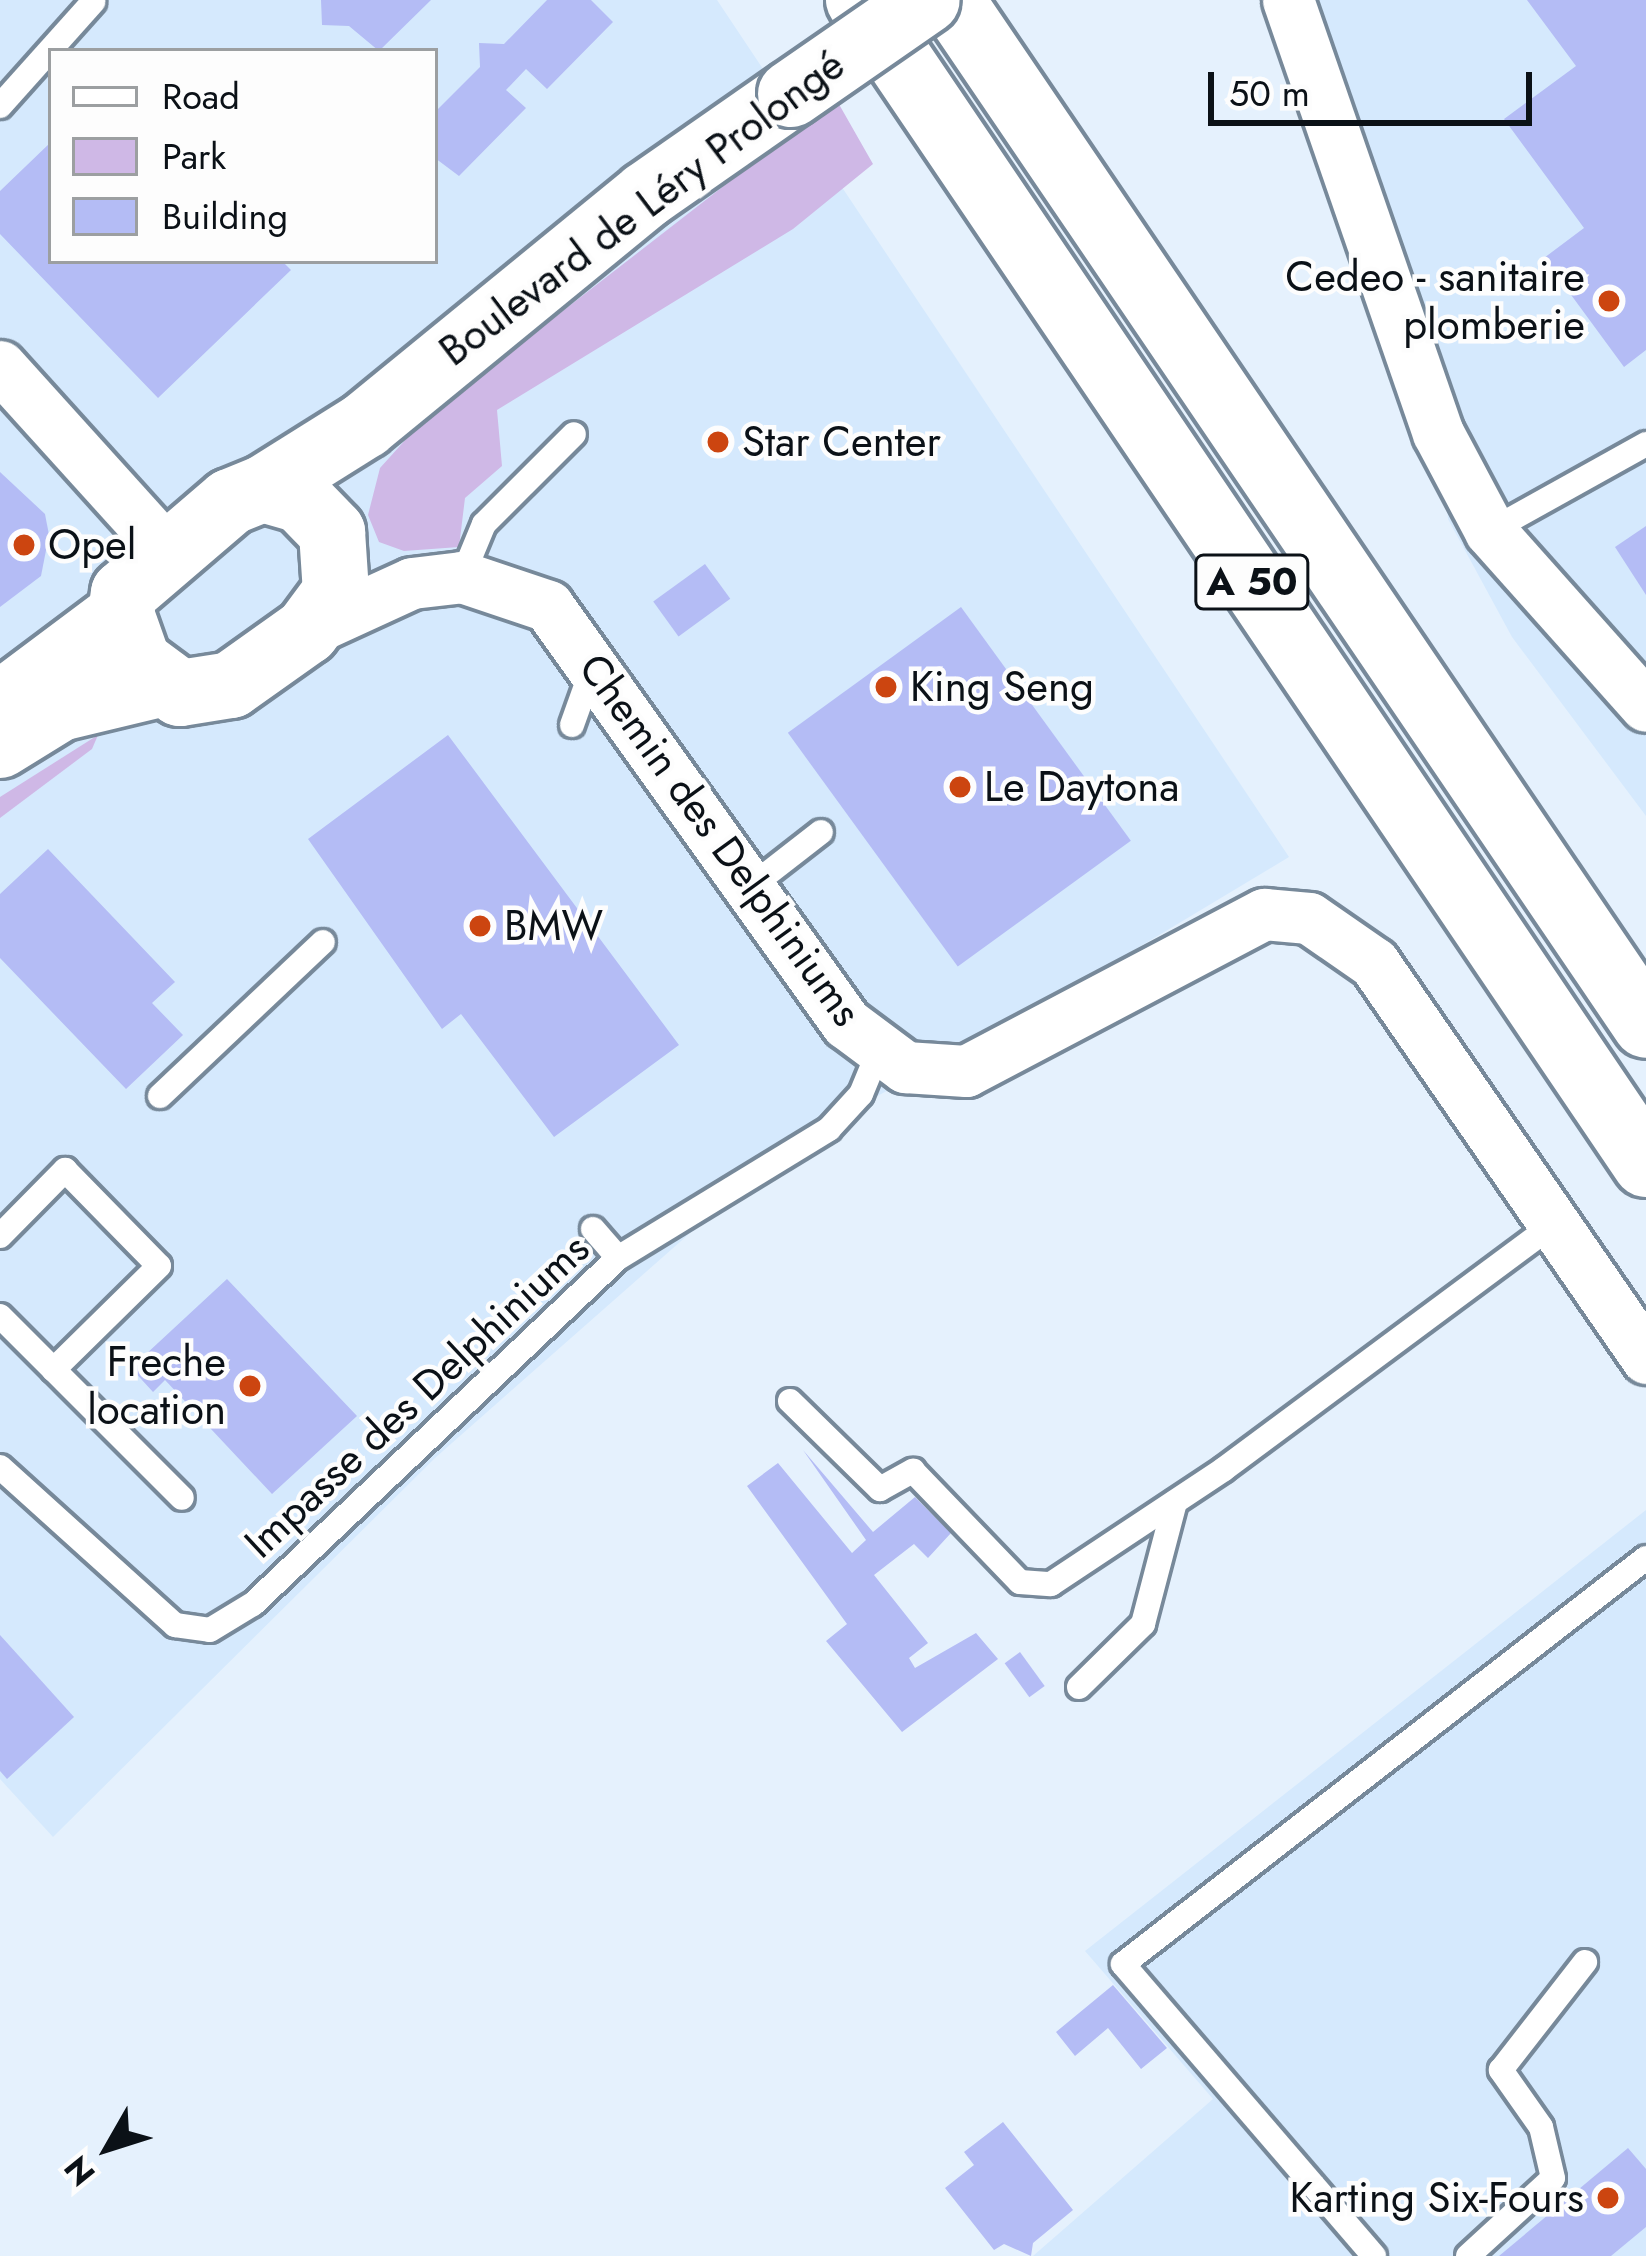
<!DOCTYPE html>
<html>
<head>
<meta charset="utf-8">
<style>
	body { margin:0 }
	#map { position:relative; width:1646px; height:2256px; overflow:hidden; background:#e5f1fd; font-family:Jost,sans-serif }
	div>[style] { position:absolute }
	.built>* { inset:0; background:#d5e9fd }
	.green>* { inset:0; background:#cfb8e6 }
	.building>* { inset:0; background:#b4bcf5; transform-origin:0 0 }
	.roads { filter:drop-shadow(3px 0 #77899a) drop-shadow(-3px 0 #77899a) drop-shadow(0 3px #77899a) drop-shadow(0 -3px #77899a) }
	.lane>* { height:24px; margin:-12px; padding:0 12px; transform-origin:12px; border-radius:12px; background:#fff }
	.street>* { height:51px; margin:-25.5px; padding:0 25.5px; transform-origin:25.5px; border-radius:25.5px; background:#fff }
	.secondary>* { height:66px; margin:-33px; padding:0 33px; transform-origin:33px; border-radius:33px; background:#fff }
	.highway>* { height:66px; margin:-33px; padding:0 33px; transform-origin:33px; border-radius:33px; background:#fff }
	.bridges { filter:drop-shadow(3px 0 #77899a) drop-shadow(-3px 0 #77899a) drop-shadow(0 3px #77899a) drop-shadow(0 -3px #77899a) }
	.secondary-bridge>* { height:66px; margin:-33px; padding:0 33px; transform-origin:33px; border-radius:33px; background:#fff }
	.dots>* { width:33px; height:33px; translate:-50% -50%; box-sizing:border-box; border:6px solid #fdfdfd; border-radius:50% }
	span { translate:-50% -50%; white-space:nowrap; text-align:center; line-height:1.15; -webkit-text-stroke:9px #fdfdfd; paint-order:stroke }
	.shield-label span { padding:3px 9px; background:#fdfdfd; border:3px solid; border-radius:9px; -webkit-text-stroke-width:0 }
	.shield-label { font-size:39px; color:#0b1117; font-weight:700 }
	.street-label { font-size:42px; color:#0b1117 }
	.poi-label { font-size:42px; color:#0b1117 }
	.right { translate:-100% -50%; text-align:right }
	.left { translate:0 -50%; text-align:left }
	.legend { position:absolute; left:48px; top:48px; width:390px; height:216px; box-sizing:border-box; background:#fdfdfd; border:3px solid #9c9fa1; margin:0; padding:15px 21px; list-style:none; font-size:36px; color:#0b1117 }
	.legend li { display:flex; align-items:center; gap:24px; height:60px }
	.legend b { width:60px; border:3px solid #9c9fa1 }
	.north { position:absolute; left:48px; top:2088px; width:120px; height:120px; -webkit-text-stroke:9px #fdfdfd; paint-order:stroke; rotate:231deg; font-size:33px; font-weight:700; line-height:48px; text-align:center; color:#0b1117 }
	.north::after { content:''; display:block; margin:auto; width:42px; height:54px; background:#0b1117; clip-path:polygon(50% 0,100% 100%,50% 72%,0 100%) }
	.scale { position:absolute; left:1208px; top:72px; width:324px; height:54px; box-sizing:border-box; border:6px solid #0b1117; border-top:0; padding-left:15px; font-size:36px; line-height:42px; white-space:nowrap; color:#0b1117; -webkit-text-stroke:9px #fdfdfd; paint-order:stroke }
</style>
</head>
<body>
<div id="map">
	<div class="built">
		<i style="clip-path:polygon(evenodd,0 0,717px 0,1289px 857px,986px 1039px,799px 1137px,435px 1458px,53px 1837px,0 1779px,0 0,51px 51px,435px 51px,435px 261px,51px 261px,51px 51px)"></i>
		<i style="clip-path:polygon(1318px 0,1646px 0,1646px 816px,1512px 637px,1448px 519px,1439px 386px)"></i>
		<i style="clip-path:polygon(1646px 1510px,1646px 2256px,1033px 2256px,1213px 2099px,1085px 1951px)"></i>
	</div>
	<div class="green">
		<i style="clip-path:polygon(836px 99px,873px 164px,793px 229px,497px 410px,502px 466px,465px 498px,459px 547px,404px 551px,379px 542px,368px 515px,380px 468px,426px 417px)"></i>
		<i style="clip-path:polygon(98px 735px,92px 749px,0 818px,0 797px)"></i>
	</div>
	<div class="building">
		<i style="clip-path:polygon(321px 0,431px 0,379px 51px,349px 26px,322px 25px)"></i>
		<i style="clip-path:polygon(547px 0,591px 0,613px 22px,547px 89px,526px 69px,506px 90px,526px 108px,459px 176px,435px 158px,435px 112px,480px 67px,479px 43px,504px 44px)"></i>
		<i style="clip-path:polygon(1527px 0,1646px 0,1646px 350px,1624px 367px,1544px 258px,1584px 228px,1504px 119px,1576px 66px)"></i>
		<i style="clip-path:polygon(51px 142px,51px 261px,282px 261px,291px 270px,158px 398px,0 234px,0 191px)"></i>
		<i style="clip-path:polygon(0 472px,45px 514px,49px 535px,41px 576px,0 607px)"></i>
		<i style="clip-path:polygon(1646px 526px,1646px 595px,1615px 547px)"></i>
		<i style="left:705px;top:564px;width:43px;height:64px;rotate:54deg"></i>
		<i style="left:961px;top:607px;width:289px;height:214px;rotate:54deg"></i>
		<i style="clip-path:polygon(448px 735px,679px 1045px,554px 1137px,461px 1014px,442px 1029px,308px 839px)"></i>
		<i style="clip-path:polygon(48px 849px,175px 982px,152px 1003px,183px 1035px,126px 1089px,0 958px,0 894px)"></i>
		<i style="clip-path:polygon(227px 1279px,357px 1416px,272px 1494px,165px 1380px,153px 1392px,131px 1368px)"></i>
		<i style="clip-path:polygon(803px 1450px,873px 1532px,915px 1497px,951px 1533px,928px 1558px,914px 1544px,874px 1575px,928px 1643px,909px 1658px,915px 1668px,976px 1633px,998px 1659px,902px 1732px,826px 1641px,847px 1624px,747px 1486px,778px 1463px,852px 1553px,866px 1540px)"></i>
		<i style="clip-path:polygon(0 1635px,74px 1717px,7px 1779px,0 1771px)"></i>
		<i style="left:1020px;top:1652px;width:42px;height:19px;rotate:54deg"></i>
		<i style="clip-path:polygon(1113px 1985px,1167px 2048px,1141px 2069px,1108px 2028px,1075px 2056px,1056px 2032px)"></i>
		<i style="clip-path:polygon(1003px 2122px,1073px 2210px,1033px 2243px,1031px 2256px,1004px 2244px,994px 2250px,945px 2188px,974px 2165px,964px 2152px)"></i>
		<i style="clip-path:polygon(1628px 2148px,1646px 2169px,1646px 2227px,1611px 2256px,1499px 2256px)"></i>
	</div>
	<div class="roads">
		<div class="lane">
			<i style="left:0;top:106px;width:140px;rotate:-48.2deg"></i>
			<i style="left:1490px;top:531px;width:179px;rotate:-29.1deg"></i>
			<i style="left:462px;top:577px;width:57px;rotate:-67.5deg"></i>
			<i style="left:484px;top:524px;width:127px;rotate:-45deg"></i>
			<i style="left:572px;top:725px;width:59px;rotate:-70.3deg"></i>
			<i style="left:749px;top:888px;width:91px;rotate:-37.9deg"></i>
			<i style="left:160px;top:1096px;width:224px;rotate:-43.4deg"></i>
			<i style="left:593px;top:1229px;width:38px;rotate:49deg"></i>
			<i style="left:0;top:1236px;width:93px;rotate:-45.4deg"></i>
			<i style="left:65px;top:1170px;width:134px;rotate:45.6deg"></i>
			<i style="left:159px;top:1266px;width:148px;rotate:135.5deg"></i>
			<i style="left:0;top:1316px;width:257px;rotate:45deg"></i>
			<i style="left:790px;top:1401px;width:126px;rotate:44.4deg"></i>
			<i style="left:880px;top:1489px;width:38px;rotate:-29deg"></i>
			<i style="left:913px;top:1471px;width:154px;rotate:46.1deg"></i>
			<i style="left:1020px;top:1582px;width:31px;rotate:4deg"></i>
			<i style="left:1051px;top:1584px;width:208px;rotate:-33.6deg"></i>
			<i style="left:1224px;top:1469px;width:411px;rotate:-36.6deg"></i>
			<i style="left:0;top:1467px;width:236px;rotate:42.1deg"></i>
			<i style="left:175px;top:1625px;width:35px;rotate:8deg"></i>
			<i style="left:210px;top:1630px;width:50px;rotate:-31.2deg"></i>
			<i style="left:253px;top:1604px;width:503px;rotate:-43.47deg"></i>
			<i style="left:618px;top:1258px;width:247px;rotate:-31.4deg"></i>
			<i style="left:829px;top:1129px;width:47px;rotate:-47.6deg"></i>
			<i style="left:861px;top:1094px;width:50px;rotate:-67.6deg"></i>
			<i style="left:1079px;top:1687px;width:90px;rotate:-44.5deg"></i>
			<i style="left:1143px;top:1624px;width:126px;rotate:-75.3deg"></i>
			<i style="left:1374px;top:2256px;width:385px;rotate:-130.7deg"></i>
			<i style="left:1123px;top:1964px;width:662px;rotate:-37.82deg"></i>
			<i style="left:1468px;top:2256px;width:115px;rotate:-42.5deg"></i>
			<i style="left:1553px;top:2178px;width:52px;rotate:-103.2deg"></i>
			<i style="left:1541px;top:2127px;width:70px;rotate:-125.1deg"></i>
			<i style="left:1501px;top:2070px;width:137px;rotate:-52.1deg"></i>
		</div>
		<div class="street">
			<i style="left:1288px;top:0;width:458px;rotate:70.9deg"></i>
			<i style="left:1438px;top:433px;width:111px;rotate:62deg"></i>
			<i style="left:1490px;top:531px;width:234px;rotate:48.3deg"></i>
			<i style="left:0;top:366px;width:249px;rotate:47.9deg"></i>
			<i style="left:307px;top:631px;width:115px;rotate:-24.6deg"></i>
			<i style="left:412px;top:583px;width:50px;rotate:-6.8deg"></i>
			<i style="left:462px;top:577px;width:91px;rotate:18.6deg"></i>
			<i style="left:548px;top:606px;width:513px;rotate:54.45deg"></i>
			<i style="left:846px;top:1023px;width:74px;rotate:36.7deg"></i>
			<i style="left:905px;top:1067px;width:61px;rotate:3.8deg"></i>
			<i style="left:966px;top:1071px;width:337px;rotate:-27.8deg"></i>
			<i style="left:1264px;top:914px;width:45px;rotate:5.1deg"></i>
			<i style="left:1309px;top:918px;width:79px;rotate:34.7deg"></i>
			<i style="left:1374px;top:963px;width:480px;rotate:55.4deg"></i>
		</div>
		<div class="secondary">
			<i style="left:263px;top:489px;width:120px;rotate:-32.1deg"></i>
			<i style="left:365px;top:425px;width:363px;rotate:-39.3deg"></i>
			<i style="left:646px;top:195px;width:177px;rotate:-34.9deg"></i>
			<i style="left:263px;top:489px;width:40px;rotate:16deg"></i>
			<i style="left:301px;top:500px;width:45px;rotate:45.9deg"></i>
			<i style="left:332px;top:532px;width:60px;rotate:86.2deg"></i>
			<i style="left:336px;top:592px;width:49px;rotate:126.6deg"></i>
			<i style="left:307px;top:631px;width:93px;rotate:144.6deg"></i>
			<i style="left:231px;top:685px;width:52px;rotate:171.1deg"></i>
			<i style="left:180px;top:693px;width:52px;rotate:-143.6deg"></i>
			<i style="left:138px;top:662px;width:51px;rotate:-109.5deg"></i>
			<i style="left:121px;top:614px;width:21px;rotate:-82deg"></i>
			<i style="left:124px;top:593px;width:140px;rotate:-40.6deg"></i>
			<i style="left:230px;top:502px;width:35px;rotate:-22deg"></i>
			<i style="left:0;top:705px;width:151px;rotate:-36.9deg"></i>
			<i style="left:0;top:745px;width:70px;rotate:-31.7deg"></i>
			<i style="left:60px;top:708px;width:106px;rotate:-13.6deg"></i>
		</div>
		<div class="highway">
			<i style="left:859px;top:0;width:1405px;rotate:55.94deg"></i>
			<i style="left:951px;top:0;width:1238px;rotate:55.86deg"></i>
		</div>
	</div>
	<div class="bridges">
		<div class="secondary-bridge">
			<i style="left:791px;top:94px;width:165px;rotate:-34.7deg"></i>
		</div>
	</div>
	<div class="dots">
		<i style="left:1609px;top:301px;background:#cc4510"></i>
		<i style="left:718px;top:442px;background:#cc4510"></i>
		<i style="left:24px;top:545px;background:#cc4510"></i>
		<i style="left:886px;top:687px;background:#cc4510"></i>
		<i style="left:960px;top:787px;background:#cc4510"></i>
		<i style="left:480px;top:926px;background:#cc4510"></i>
		<i style="left:250px;top:1386px;background:#cc4510"></i>
		<i style="left:1608px;top:2198px;background:#cc4510"></i>
	</div>
	<div class="shield-label">
		<span style="left:1252px;top:582px">A 50</span>
	</div>
	<div class="street-label">
		<span style="left:642px;top:208px;rotate:-37deg">Boulevard de Léry Prolongé</span>
		<span style="left:720px;top:840px;rotate:54deg">Chemin des Delphiniums</span>
		<span style="left:417px;top:1396px;rotate:-43deg">Impasse des Delphiniums</span>
	</div>
	<div class="poi-label">
		<span class="right" style="left:1585px;top:301px">Cedeo - sanitaire<br>plomberie</span>
		<span class="left" style="left:742px;top:442px">Star Center</span>
		<span class="left" style="left:48px;top:545px">Opel</span>
		<span class="left" style="left:910px;top:687px">King Seng</span>
		<span class="left" style="left:984px;top:787px">Le Daytona</span>
		<span class="left" style="left:504px;top:926px">BMW</span>
		<span class="right" style="left:226px;top:1386px">Freche<br>location</span>
		<span class="right" style="left:1584px;top:2198px">Karting Six-Fours</span>
	</div>
	<ul class="legend">
	<li><b style="height:15px;background:#fff"></b>Road</li>
	<li><b style="height:33px;background:#cfb8e6"></b>Park</li>
	<li><b style="height:33px;background:#b4bcf5"></b>Building</li>
	</ul>
	<div class="north">N</div>
	<div class="scale">50 m</div>
</div>
</body>
</html>
